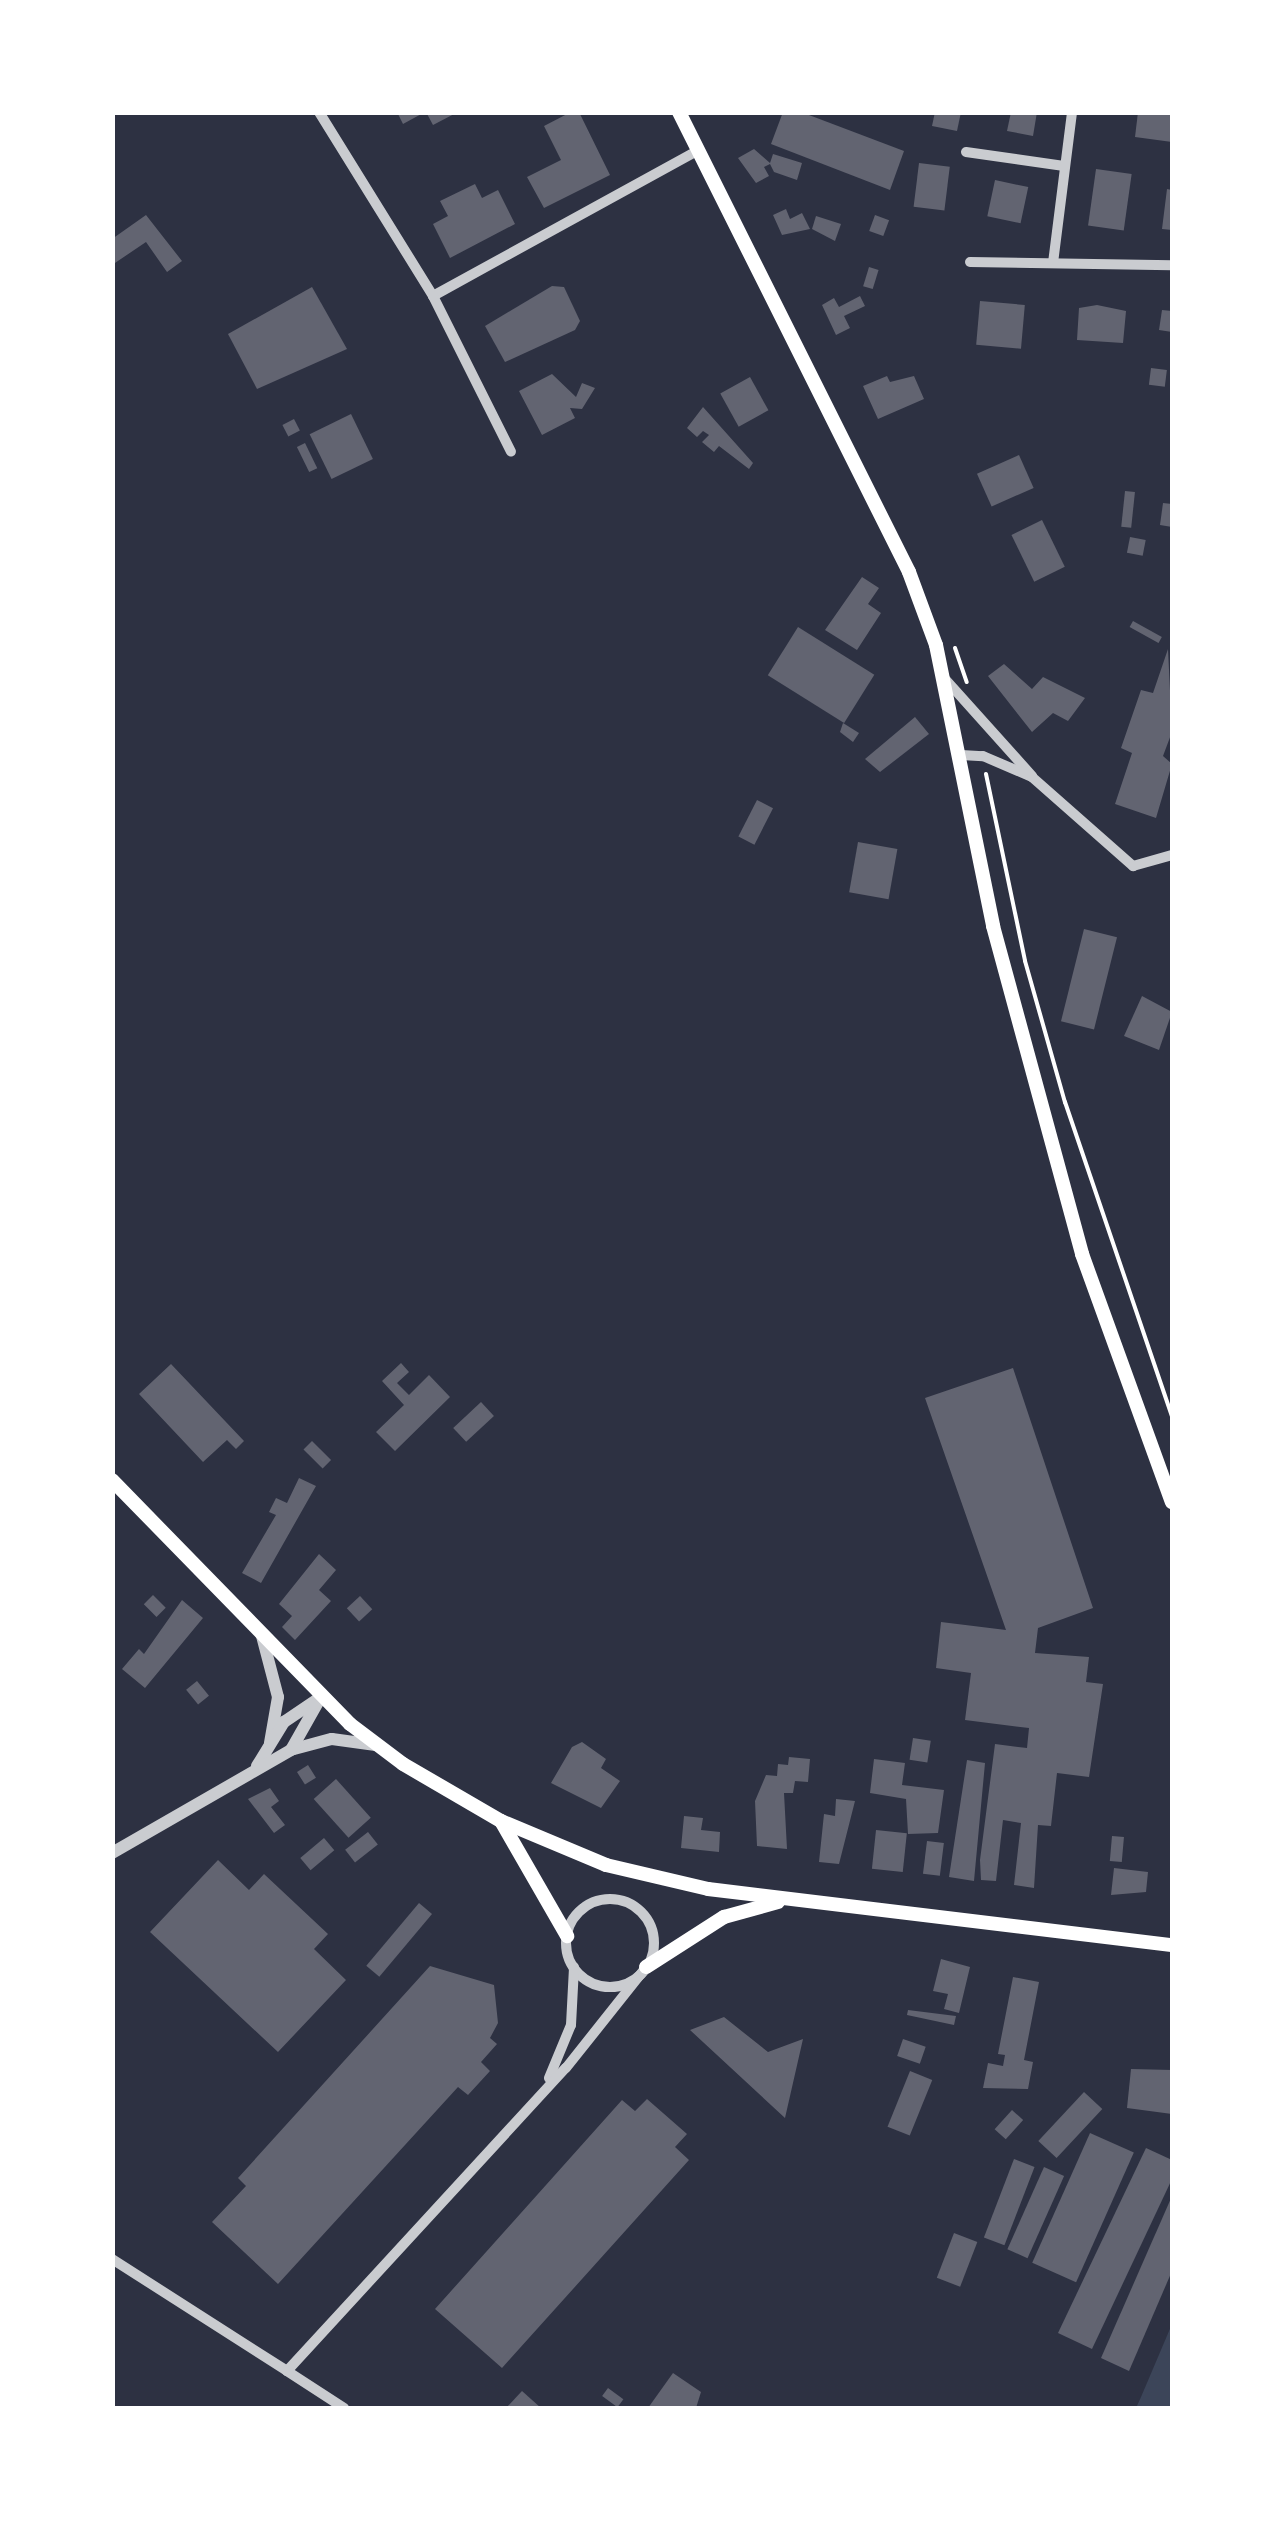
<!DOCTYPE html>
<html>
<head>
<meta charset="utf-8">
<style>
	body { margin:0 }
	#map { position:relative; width:1285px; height:2521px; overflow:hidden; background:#2d3142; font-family:"Open Sans",sans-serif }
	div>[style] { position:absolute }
	.green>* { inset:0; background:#3c4559 }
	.building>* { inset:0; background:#626471; transform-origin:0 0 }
	.path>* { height:4px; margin:-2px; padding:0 2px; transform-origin:2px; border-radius:2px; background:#fff }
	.minor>* { height:10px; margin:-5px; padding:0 5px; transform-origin:5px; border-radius:5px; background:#caccd0 }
	.minor>.ring { margin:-5px; padding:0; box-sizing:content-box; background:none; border:10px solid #caccd0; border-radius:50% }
	.tertiary>* { height:12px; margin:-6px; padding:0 6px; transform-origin:6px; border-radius:6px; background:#caccd0 }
	.secondary>* { height:14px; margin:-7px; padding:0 7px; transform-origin:7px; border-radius:7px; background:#fff }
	span { translate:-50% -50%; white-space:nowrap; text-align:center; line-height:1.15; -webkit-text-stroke:9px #fff; paint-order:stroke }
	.frame { position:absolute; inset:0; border:115px solid #fff; pointer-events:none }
</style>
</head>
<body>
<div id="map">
	<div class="green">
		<i style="clip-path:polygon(1172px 2324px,1172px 2408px,1136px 2408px,1141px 2397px)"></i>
	</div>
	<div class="building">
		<i style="clip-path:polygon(397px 112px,425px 112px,403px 124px)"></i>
		<i style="clip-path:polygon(426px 112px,458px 112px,433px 125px)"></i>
		<i style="clip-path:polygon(571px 112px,579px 112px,610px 175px,544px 208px,527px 177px,561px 160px,544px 126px)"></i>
		<i style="clip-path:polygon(783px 112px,801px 112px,904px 151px,890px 190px,771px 144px)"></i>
		<i style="clip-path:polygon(935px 112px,961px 112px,957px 131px,932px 126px)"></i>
		<i style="clip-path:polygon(1011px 112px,1037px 112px,1033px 136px,1007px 131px)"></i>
		<i style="clip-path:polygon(1138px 112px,1172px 112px,1172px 142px,1135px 137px)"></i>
		<i style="clip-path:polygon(754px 149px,770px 163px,773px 154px,802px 163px,797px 180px,774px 172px,770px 164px,764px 167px,769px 176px,756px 183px,738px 158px)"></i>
		<i style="left:919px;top:163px;width:31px;height:44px;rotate:7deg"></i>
		<i style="left:1096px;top:169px;width:36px;height:57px;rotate:8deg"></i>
		<i style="left:995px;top:180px;width:34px;height:37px;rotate:12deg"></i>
		<i style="clip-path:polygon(475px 184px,482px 198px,498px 190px,515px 224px,450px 258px,433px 224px,448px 216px,440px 201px)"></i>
		<i style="clip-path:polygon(1167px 189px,1172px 190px,1172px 230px,1162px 229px)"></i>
		<i style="clip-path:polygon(786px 209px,790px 219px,802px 213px,810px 229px,782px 235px,773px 215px)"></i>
		<i style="clip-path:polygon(146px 215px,182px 261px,167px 272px,146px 242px,112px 265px,112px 239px)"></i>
		<i style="left:875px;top:215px;width:15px;height:17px;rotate:20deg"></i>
		<i style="clip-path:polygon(816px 216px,841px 224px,835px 241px,812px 229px)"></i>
		<i style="left:869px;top:267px;width:10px;height:20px;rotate:17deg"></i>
		<i style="clip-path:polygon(552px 286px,564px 287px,580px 321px,575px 330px,505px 362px,485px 326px)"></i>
		<i style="clip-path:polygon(312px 287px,347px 349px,257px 389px,228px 334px)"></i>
		<i style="clip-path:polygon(860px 296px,865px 306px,844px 316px,850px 328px,836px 335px,822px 305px,834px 298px,839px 307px)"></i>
		<i style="left:980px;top:301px;width:45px;height:44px;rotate:5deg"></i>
		<i style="clip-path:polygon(1097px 305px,1126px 311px,1123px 343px,1077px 340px,1079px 308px)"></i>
		<i style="clip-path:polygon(1162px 310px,1172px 311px,1172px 332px,1159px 330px)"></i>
		<i style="left:1151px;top:368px;width:16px;height:17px;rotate:7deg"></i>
		<i style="clip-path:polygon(552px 374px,576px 397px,582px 383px,595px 388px,582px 409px,570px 408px,575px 418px,542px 435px,519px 391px)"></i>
		<i style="clip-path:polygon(887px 376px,890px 382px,914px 376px,924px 399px,878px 419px,863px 386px)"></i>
		<i style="left:750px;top:377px;width:38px;height:34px;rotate:61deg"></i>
		<i style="clip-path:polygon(703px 407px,753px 463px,749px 469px,719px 446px,714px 452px,702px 442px,709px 435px,703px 431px,697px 437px,687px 428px)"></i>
		<i style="left:351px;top:414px;width:50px;height:46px;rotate:64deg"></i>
		<i style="left:294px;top:419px;width:13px;height:13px;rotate:63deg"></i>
		<i style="left:305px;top:443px;width:28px;height:9px;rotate:64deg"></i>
		<i style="left:1019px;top:455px;width:36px;height:46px;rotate:66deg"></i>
		<i style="left:1125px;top:491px;width:10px;height:36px;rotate:6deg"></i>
		<i style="clip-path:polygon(1163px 503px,1172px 504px,1172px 527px,1160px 525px)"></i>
		<i style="left:1042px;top:520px;width:52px;height:34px;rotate:64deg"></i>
		<i style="left:1130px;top:537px;width:16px;height:16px;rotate:11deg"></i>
		<i style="clip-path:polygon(862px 577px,879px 588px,868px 604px,881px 613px,857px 650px,825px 630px)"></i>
		<i style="left:1133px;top:621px;width:33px;height:7px;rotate:29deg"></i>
		<i style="left:798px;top:627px;width:90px;height:57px;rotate:32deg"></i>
		<i style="clip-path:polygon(1168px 649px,1172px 732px,1163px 756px,1172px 764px,1156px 818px,1115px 804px,1132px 753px,1121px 748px,1141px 690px,1153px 693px)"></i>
		<i style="clip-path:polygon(1004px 664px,1032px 689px,1043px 677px,1085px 698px,1068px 721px,1053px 713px,1032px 732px,988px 676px)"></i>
		<i style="clip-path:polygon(915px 717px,929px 734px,880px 772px,865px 759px)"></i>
		<i style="clip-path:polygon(843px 723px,859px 733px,853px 742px,840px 732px)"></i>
		<i style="left:757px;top:800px;width:18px;height:41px;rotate:27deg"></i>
		<i style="left:858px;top:842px;width:40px;height:51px;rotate:10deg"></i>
		<i style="left:1084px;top:929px;width:34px;height:95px;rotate:14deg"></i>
		<i style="clip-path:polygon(1142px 996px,1172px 1012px,1159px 1050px,1124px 1036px)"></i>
		<i style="clip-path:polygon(401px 1363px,409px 1372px,397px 1383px,409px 1395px,429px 1375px,450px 1397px,395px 1451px,376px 1432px,404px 1405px,382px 1381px)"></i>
		<i style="clip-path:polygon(171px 1364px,244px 1441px,236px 1449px,227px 1440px,203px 1462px,139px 1394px)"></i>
		<i style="clip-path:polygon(1013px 1368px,1093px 1608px,1038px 1628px,1035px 1653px,1089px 1657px,1086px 1682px,1103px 1684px,1089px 1777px,1057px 1773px,1051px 1826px,1038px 1825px,1034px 1888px,1014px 1885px,1021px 1823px,1003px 1820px,996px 1881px,981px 1880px,980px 1860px,995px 1744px,1027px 1748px,1029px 1728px,965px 1720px,971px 1673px,936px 1668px,941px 1622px,1006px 1630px,925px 1398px)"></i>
		<i style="left:481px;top:1402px;width:19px;height:38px;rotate:47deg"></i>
		<i style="left:312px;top:1441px;width:27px;height:12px;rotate:45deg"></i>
		<i style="clip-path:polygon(299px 1478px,316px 1486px,261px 1583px,242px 1573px,276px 1515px,269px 1512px,276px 1498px,287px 1503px)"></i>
		<i style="clip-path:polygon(319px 1554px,336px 1570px,319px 1590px,331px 1601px,295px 1640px,282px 1627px,292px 1616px,279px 1604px)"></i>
		<i style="left:153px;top:1595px;width:18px;height:13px;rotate:45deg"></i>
		<i style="left:360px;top:1596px;width:18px;height:18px;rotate:47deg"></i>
		<i style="clip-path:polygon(182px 1600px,203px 1618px,145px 1688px,122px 1669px,139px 1649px,144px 1654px)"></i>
		<i style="left:197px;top:1681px;width:19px;height:14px;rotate:51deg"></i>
		<i style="left:913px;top:1738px;width:18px;height:22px;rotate:9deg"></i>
		<i style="clip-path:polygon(582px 1742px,606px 1759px,601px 1768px,620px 1781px,601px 1808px,551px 1783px,572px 1747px)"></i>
		<i style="clip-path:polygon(789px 1757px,810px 1759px,808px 1782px,795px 1781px,793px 1793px,784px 1793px,787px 1849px,757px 1846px,755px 1801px,766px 1775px,777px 1776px,778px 1764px,788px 1765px)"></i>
		<i style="clip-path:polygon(874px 1759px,905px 1763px,902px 1785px,944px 1790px,938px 1833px,908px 1834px,906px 1799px,870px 1793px)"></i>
		<i style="clip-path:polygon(967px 1760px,985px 1763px,974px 1881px,949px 1877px)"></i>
		<i style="left:308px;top:1765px;width:15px;height:13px;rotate:58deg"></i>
		<i style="left:336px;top:1779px;width:52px;height:30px;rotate:48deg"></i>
		<i style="clip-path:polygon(270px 1788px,279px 1801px,271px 1807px,285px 1825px,274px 1833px,248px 1799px)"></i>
		<i style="clip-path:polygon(836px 1799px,855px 1801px,839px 1864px,819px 1862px,824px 1814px,835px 1816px)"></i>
		<i style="clip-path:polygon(684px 1816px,703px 1818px,701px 1830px,720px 1832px,719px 1852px,681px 1848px)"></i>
		<i style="left:876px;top:1830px;width:31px;height:39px;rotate:6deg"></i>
		<i style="left:368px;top:1832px;width:16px;height:29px;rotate:52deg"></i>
		<i style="left:1112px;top:1836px;width:12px;height:25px;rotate:5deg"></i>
		<i style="left:324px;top:1838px;width:16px;height:31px;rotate:50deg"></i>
		<i style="left:927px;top:1841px;width:17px;height:33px;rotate:7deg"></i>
		<i style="clip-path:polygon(218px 1860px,249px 1890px,264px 1874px,328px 1934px,314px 1949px,346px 1980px,278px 2052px,150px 1932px)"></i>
		<i style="clip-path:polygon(1114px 1868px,1148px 1872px,1146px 1892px,1111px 1895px)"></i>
		<i style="left:419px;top:1903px;width:17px;height:82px;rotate:40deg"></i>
		<i style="clip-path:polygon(941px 1959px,970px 1967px,959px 2013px,944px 2009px,948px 1994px,933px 1991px)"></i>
		<i style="clip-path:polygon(430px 1966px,494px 1985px,498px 2023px,490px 2038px,497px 2044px,481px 2062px,490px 2071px,468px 2095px,458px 2087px,278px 2284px,212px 2222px,246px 2186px,238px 2178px)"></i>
		<i style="clip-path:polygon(1013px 1977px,1039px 1982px,1024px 2060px,1033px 2062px,1028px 2089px,983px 2088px,988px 2063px,1003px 2066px,1005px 2055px,998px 2054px)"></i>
		<i style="clip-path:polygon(908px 2010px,956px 2016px,954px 2025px,907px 2015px)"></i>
		<i style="clip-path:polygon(724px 2017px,768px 2052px,803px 2039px,785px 2118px,690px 2030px)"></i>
		<i style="left:903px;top:2039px;width:24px;height:18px;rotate:19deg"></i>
		<i style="clip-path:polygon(1131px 2069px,1172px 2070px,1172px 2114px,1127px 2108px)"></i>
		<i style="left:910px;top:2071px;width:24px;height:60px;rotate:22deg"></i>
		<i style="left:1084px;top:2092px;width:25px;height:67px;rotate:43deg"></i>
		<i style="clip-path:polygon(647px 2099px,687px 2134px,675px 2147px,689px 2160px,502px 2368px,435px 2309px,622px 2100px,635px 2111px)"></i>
		<i style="left:1012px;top:2110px;width:15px;height:26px;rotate:42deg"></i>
		<i style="left:1090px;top:2133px;width:48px;height:142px;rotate:24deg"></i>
		<i style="clip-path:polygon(1146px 2148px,1172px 2160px,1172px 2179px,1092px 2349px,1058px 2333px)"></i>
		<i style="left:1014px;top:2159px;width:22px;height:84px;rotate:21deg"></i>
		<i style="left:1044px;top:2167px;width:22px;height:90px;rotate:24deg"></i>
		<i style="clip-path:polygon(1172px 2196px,1172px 2271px,1129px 2371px,1101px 2358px)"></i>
		<i style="left:954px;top:2233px;width:25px;height:48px;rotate:21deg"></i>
		<i style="clip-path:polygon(673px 2373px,701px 2392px,696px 2408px,648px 2408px)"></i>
		<i style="left:608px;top:2388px;width:19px;height:10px;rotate:36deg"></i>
		<i style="clip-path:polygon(522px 2391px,541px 2408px,506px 2408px)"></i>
	</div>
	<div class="path">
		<i style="left:955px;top:648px;width:36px;rotate:71deg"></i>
		<i style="left:986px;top:774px;width:191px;rotate:78.2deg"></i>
		<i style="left:1025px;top:961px;width:147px;rotate:74.2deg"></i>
		<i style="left:1065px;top:1102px;width:333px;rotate:71.2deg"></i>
	</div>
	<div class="minor">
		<i style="left:319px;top:112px;width:216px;rotate:58.2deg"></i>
		<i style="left:433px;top:296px;width:303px;rotate:-28.8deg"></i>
		<i style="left:966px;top:152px;width:99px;rotate:8.1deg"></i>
		<i style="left:970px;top:262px;width:202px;rotate:0.9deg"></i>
		<i style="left:1053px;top:263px;width:152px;rotate:-82.8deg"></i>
		<i style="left:433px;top:296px;width:174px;rotate:63.4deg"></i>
		<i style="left:946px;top:680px;width:129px;rotate:48.1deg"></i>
		<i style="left:961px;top:755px;width:22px;rotate:3deg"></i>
		<i style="left:983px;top:756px;width:53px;rotate:23.2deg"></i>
		<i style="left:1032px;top:777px;width:135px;rotate:41.4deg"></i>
		<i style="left:1133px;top:866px;width:41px;rotate:-15.8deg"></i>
		<i class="ring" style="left:566px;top:1899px;width:78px;height:78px"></i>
		<i style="left:549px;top:2078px;width:57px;rotate:-67.5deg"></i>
		<i style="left:571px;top:2025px;width:58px;rotate:-87deg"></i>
		<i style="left:112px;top:2259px;width:208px;rotate:32.6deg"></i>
		<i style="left:287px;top:2371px;width:412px;rotate:-47.4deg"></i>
		<i style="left:566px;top:2068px;width:125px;rotate:-51.5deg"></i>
		<i style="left:287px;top:2371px;width:68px;rotate:33deg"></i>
	</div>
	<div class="tertiary">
		<i style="left:262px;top:1636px;width:63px;rotate:75.3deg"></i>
		<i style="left:278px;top:1697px;width:47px;rotate:99.9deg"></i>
		<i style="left:294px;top:1749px;width:39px;rotate:-15deg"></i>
		<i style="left:332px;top:1739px;width:44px;rotate:7.8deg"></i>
		<i style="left:257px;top:1766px;width:52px;rotate:-58.5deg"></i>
		<i style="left:284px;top:1722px;width:45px;rotate:-34deg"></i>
		<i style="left:112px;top:1853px;width:207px;rotate:-29.9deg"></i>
		<i style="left:291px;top:1750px;width:61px;rotate:-60.5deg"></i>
	</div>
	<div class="secondary">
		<i style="left:679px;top:112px;width:514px;rotate:63.43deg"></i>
		<i style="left:909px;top:572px;width:78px;rotate:69.7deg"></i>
		<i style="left:936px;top:645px;width:287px;rotate:78.5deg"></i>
		<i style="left:993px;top:926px;width:340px;rotate:74.8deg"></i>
		<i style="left:1082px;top:1254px;width:264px;rotate:70.1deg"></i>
		<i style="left:112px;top:1480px;width:341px;rotate:45.7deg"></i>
		<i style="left:350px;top:1724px;width:66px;rotate:37deg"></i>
		<i style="left:403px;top:1764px;width:113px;rotate:30.2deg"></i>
		<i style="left:501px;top:1821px;width:114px;rotate:22.7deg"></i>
		<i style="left:606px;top:1865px;width:105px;rotate:13.2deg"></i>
		<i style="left:708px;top:1889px;width:467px;rotate:6.9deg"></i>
		<i style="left:501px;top:1821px;width:133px;rotate:60.1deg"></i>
		<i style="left:646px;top:1967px;width:93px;rotate:-32.7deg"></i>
		<i style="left:724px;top:1917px;width:56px;rotate:-15.5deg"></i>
	</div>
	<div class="frame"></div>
</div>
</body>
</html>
